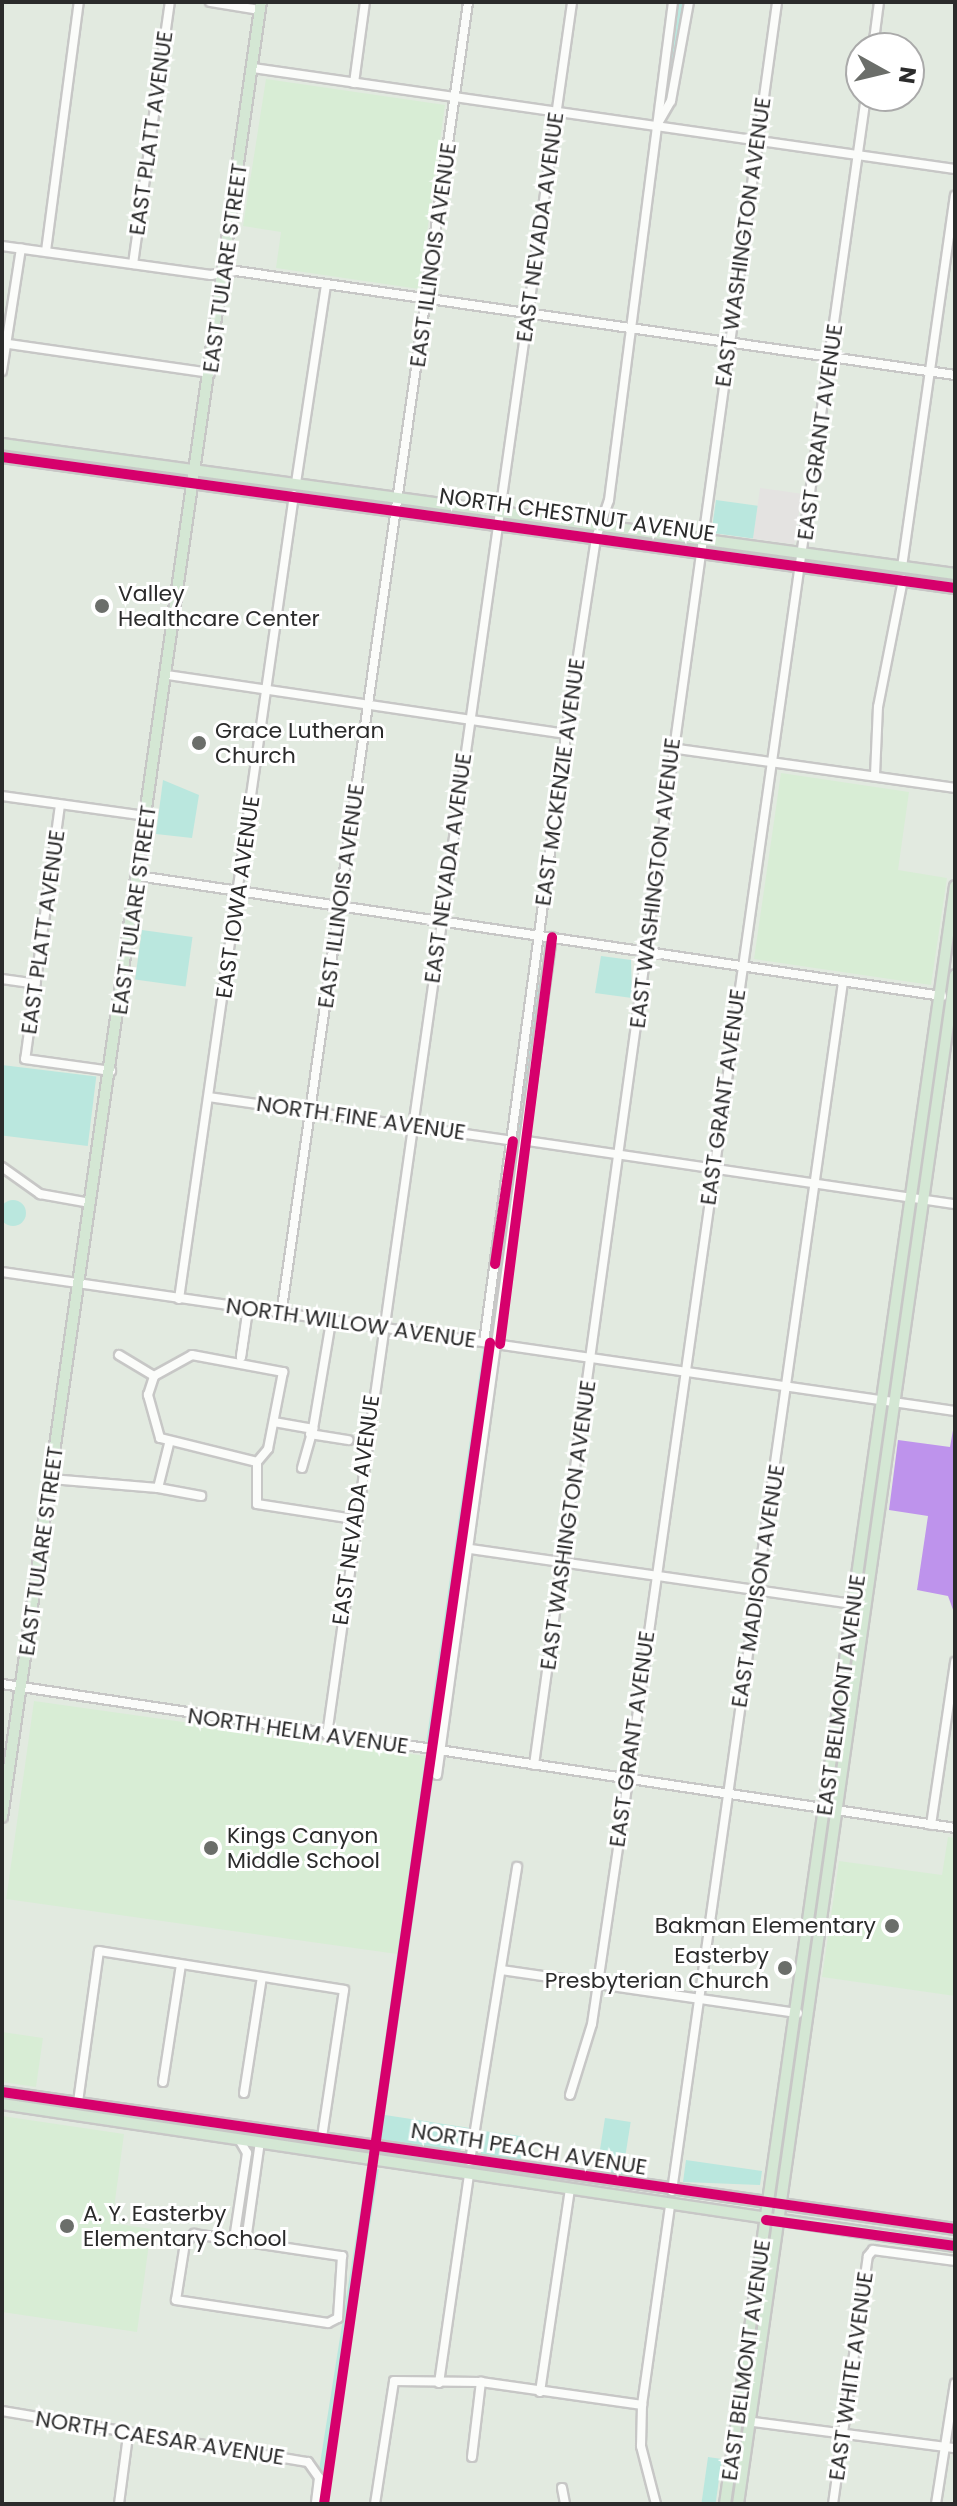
<!DOCTYPE html>
<html>
<head>
<meta charset="utf-8">
<style>
	body { margin:0 }
	#map { position:relative; width:957px; height:2506px; overflow:hidden; background:#e2eae0; font-family:Poppins,sans-serif }
	div>[style] { position:absolute }
	.industrial>* { inset:0; background:#e4e3e1; transform-origin:0 0 }
	.education>* { inset:0; background:#d8edd5; transform-origin:0 0 }
	.green>* { inset:0; background:#bae7de; transform-origin:0 0 }
	.round { border-radius:50% }
	.water>* { inset:0; background:#be93ec }
	.roads { filter:drop-shadow(2px 0 #c7c7c6) drop-shadow(-2px 0 #c7c7c6) drop-shadow(0 2px #c7c7c6) drop-shadow(0 -2px #c7c7c6) }
	.minor>* { height:8px; margin:-4px; padding:0 4px; transform-origin:4px; border-radius:4px; background:#fbfcfa }
	.major>* { height:10px; margin:-5px; padding:0 5px; transform-origin:5px; border-radius:5px; background:#d4e7d4 }
	.cycleway>* { height:10px; margin:-5px; padding:0 5px; transform-origin:5px; border-radius:5px; background:#d6006c }
	.dots>* { width:22px; height:22px; translate:-50% -50%; box-sizing:border-box; border:4px solid #fff; border-radius:50% }
	span { translate:-50% -50%; white-space:nowrap; text-align:center; line-height:1.15; -webkit-text-stroke:6px #fff; paint-order:stroke }
	.street-label { font-size:22px; color:#2b2b2b }
	.poi-label { font-size:22px; color:#2b2b2b }
	.left { translate:0 -50%; text-align:left }
	.right { translate:-100% -50%; text-align:right }
	.frame { position:absolute; inset:0; border:4px solid #2b2b2b; pointer-events:none }
	.north { position:absolute; left:845px; top:32px; width:80px; height:80px; box-sizing:border-box; background:#fff; border:2px solid #aaa; border-radius:50%; rotate:98deg; font-size:22px; font-weight:700; line-height:32px; text-align:center; color:#2b2b2b }
	.north::after { content:''; display:block; margin:auto; width:28px; height:36px; background:#6b6e6a; clip-path:polygon(50% 0,100% 100%,50% 72%,0 100%) }
</style>
</head>
<body>
<div id="map">
	<div class="industrial">
		<i style="left:760px;top:488px;width:42px;height:51px;rotate:8deg"></i>
	</div>
	<div class="education">
		<i style="clip-path:polygon(266px 79px,445px 105px,419px 289px,276px 268px,281px 232px,243px 226px)"></i>
		<i style="clip-path:polygon(781px 773px,909px 792px,898px 870px,947px 878px,931px 985px,754px 959px)"></i>
		<i style="left:34px;top:1701px;width:395px;height:200px;rotate:8deg"></i>
		<i style="clip-path:polygon(948px 1837px,955px 1838px,955px 1996px,822px 1977px,839px 1861px,942px 1875px)"></i>
		<i style="clip-path:polygon(2px 2032px,43px 2038px,36px 2087px,2px 2082px)"></i>
		<i style="clip-path:polygon(2px 2116px,124px 2134px,112px 2223px,151px 2229px,137px 2332px,2px 2312px)"></i>
	</div>
	<div class="green">
		<i style="clip-path:polygon(677px 2px,685px 2px,661px 116px)"></i>
		<i style="left:716px;top:500px;width:42px;height:33px;rotate:8deg"></i>
		<i style="clip-path:polygon(163px 780px,199px 795px,192px 838px,156px 834px)"></i>
		<i style="left:142px;top:930px;width:51px;height:50px;rotate:8deg"></i>
		<i style="clip-path:polygon(540px 946px,537px 1040px,525px 1104px,519px 1098px)"></i>
		<i style="clip-path:polygon(601px 956px,631px 960px,632px 998px,595px 993px)"></i>
		<i style="left:2px;top:1065px;width:95px;height:70px;rotate:7deg"></i>
		<i style="clip-path:polygon(524px 1114px,527px 1116px,493px 1333px,518px 1119px)"></i>
		<i class="round" style="left:0;top:1200px;width:26px;height:26px"></i>
		<i style="clip-path:polygon(483px 1349px,492px 1349px,438px 1745px,431px 1745px,426px 1744px)"></i>
		<i style="clip-path:polygon(425px 1758px,436px 1759px,385px 2115px,470px 2128px,460px 2151px,371px 2138px)"></i>
		<i style="left:605px;top:2118px;width:26px;height:55px;rotate:9deg"></i>
		<i style="left:484px;top:2131px;width:41px;height:25px;rotate:8deg"></i>
		<i style="clip-path:polygon(686px 2160px,762px 2171px,760px 2185px,683px 2182px)"></i>
		<i style="left:367px;top:2167px;width:12px;height:340px;rotate:9deg"></i>
		<i style="left:708px;top:2457px;width:14px;height:48px;rotate:8deg"></i>
	</div>
	<div class="water">
		<i style="clip-path:polygon(955px 1419px,955px 1615px,948px 1596px,917px 1590px,928px 1516px,889px 1510px,898px 1440px,950px 1447px)"></i>
	</div>
	<div class="roads">
		<div class="minor">
			<i style="left:210px;top:2px;width:51px;rotate:9.1deg"></i>
			<i style="left:873px;top:48px;width:46px;rotate:-82.6deg"></i>
			<i style="left:253px;top:68px;width:709px;rotate:8.19deg"></i>
			<i style="left:354px;top:83px;width:82px;rotate:-82.3deg"></i>
			<i style="left:657px;top:125px;width:28px;rotate:-60deg"></i>
			<i style="left:671px;top:101px;width:101px;rotate:-79.7deg"></i>
			<i style="left:2px;top:246px;width:211px;rotate:7.9deg"></i>
			<i style="left:211px;top:275px;width:25px;rotate:-9deg"></i>
			<i style="left:236px;top:271px;width:726px;rotate:8.23deg"></i>
			<i style="left:46px;top:251px;width:251px;rotate:-82.5deg"></i>
			<i style="left:133px;top:264px;width:265px;rotate:-82deg"></i>
			<i style="left:2px;top:343px;width:210px;rotate:8.2deg"></i>
			<i style="left:2px;top:371px;width:124px;rotate:-81.2deg"></i>
			<i style="left:296px;top:483px;width:201px;rotate:-81.4deg"></i>
			<i style="left:902px;top:567px;width:375px;rotate:-81.9deg"></i>
			<i style="left:167px;top:675px;width:403px;rotate:8.4deg"></i>
			<i style="left:671px;top:748px;width:287px;rotate:8deg"></i>
			<i style="left:875px;top:775px;width:68px;rotate:-87.5deg"></i>
			<i style="left:878px;top:707px;width:130px;rotate:-78.9deg"></i>
			<i style="left:2px;top:796px;width:146px;rotate:7.9deg"></i>
			<i style="left:60px;top:805px;width:256px;rotate:97.8deg"></i>
			<i style="left:25px;top:1059px;width:87px;rotate:7.9deg"></i>
			<i style="left:138px;top:876px;width:813px;rotate:8.49deg"></i>
			<i style="left:2px;top:979px;width:34px;rotate:8deg"></i>
			<i style="left:209px;top:1097px;width:307px;rotate:8.2deg"></i>
			<i style="left:527px;top:1141px;width:433px;rotate:8.4deg"></i>
			<i style="left:2px;top:1167px;width:47px;rotate:35.4deg"></i>
			<i style="left:40px;top:1194px;width:51px;rotate:10.2deg"></i>
			<i style="left:2px;top:1272px;width:963px;rotate:8.3deg"></i>
			<i style="left:179px;top:1299px;width:812px;rotate:-81.86deg"></i>
			<i style="left:281px;top:1315px;width:1326px;rotate:-81.89deg"></i>
			<i style="left:484px;top:1342px;width:614px;rotate:-82.32deg"></i>
			<i style="left:566px;top:734px;width:198px;rotate:-81.3deg"></i>
			<i style="left:596px;top:538px;width:40px;rotate:-71.1deg"></i>
			<i style="left:609px;top:500px;width:502px;rotate:-82.68deg"></i>
			<i style="left:119px;top:1355px;width:41px;rotate:31deg"></i>
			<i style="left:192px;top:1355px;width:93px;rotate:10.6deg"></i>
			<i style="left:283px;top:1372px;width:78px;rotate:101deg"></i>
			<i style="left:268px;top:1449px;width:17px;rotate:130deg"></i>
			<i style="left:257px;top:1462px;width:100px;rotate:-166.1deg"></i>
			<i style="left:160px;top:1438px;width:45px;rotate:-105.6deg"></i>
			<i style="left:148px;top:1395px;width:20px;rotate:-72deg"></i>
			<i style="left:154px;top:1376px;width:43px;rotate:-28.9deg"></i>
			<i style="left:241px;top:1357px;width:48px;rotate:-81.5deg"></i>
			<i style="left:241px;top:1357px;width:43px;rotate:-82.1deg"></i>
			<i style="left:274px;top:1422px;width:40px;rotate:10deg"></i>
			<i style="left:313px;top:1429px;width:109px;rotate:-80.5deg"></i>
			<i style="left:310px;top:1434px;width:39px;rotate:9deg"></i>
			<i style="left:257px;top:1462px;width:42px;rotate:90deg"></i>
			<i style="left:257px;top:1504px;width:98px;rotate:8.8deg"></i>
			<i style="left:302px;top:1468px;width:41px;rotate:-74.2deg"></i>
			<i style="left:51px;top:1479px;width:107px;rotate:4.8deg"></i>
			<i style="left:158px;top:1488px;width:45px;rotate:-76deg"></i>
			<i style="left:158px;top:1488px;width:44px;rotate:10.5deg"></i>
			<i style="left:471px;top:1549px;width:399px;rotate:8.2deg"></i>
			<i style="left:2px;top:1684px;width:964px;rotate:8.59deg"></i>
			<i style="left:327px;top:1735px;width:1750px;rotate:-81.95deg"></i>
			<i style="left:534px;top:1765px;width:1780px;rotate:-82.15deg"></i>
			<i style="left:437px;top:1775px;width:846px;rotate:-82.19deg"></i>
			<i style="left:931px;top:1825px;width:165px;rotate:-81.6deg"></i>
			<i style="left:502px;top:1970px;width:299px;rotate:8.3deg"></i>
			<i style="left:163px;top:2082px;width:118px;rotate:-81.3deg"></i>
			<i style="left:244px;top:2093px;width:117px;rotate:-81.2deg"></i>
			<i style="left:570px;top:2095px;width:74px;rotate:-72.8deg"></i>
			<i style="left:592px;top:2024px;width:253px;rotate:-81.6deg"></i>
			<i style="left:629px;top:1774px;width:1695px;rotate:-81.96deg"></i>
			<i style="left:78px;top:2102px;width:152px;rotate:-82.1deg"></i>
			<i style="left:99px;top:1951px;width:248px;rotate:9deg"></i>
			<i style="left:344px;top:1990px;width:150px;rotate:98.5deg"></i>
			<i style="left:470px;top:2161px;width:298px;rotate:-80.9deg"></i>
			<i style="left:672px;top:2191px;width:1221px;rotate:-81.95deg"></i>
			<i style="left:194px;top:2234px;width:150px;rotate:8.5deg"></i>
			<i style="left:342px;top:2256px;width:62px;rotate:93.7deg"></i>
			<i style="left:338px;top:2318px;width:11px;rotate:153deg"></i>
			<i style="left:328px;top:2323px;width:154px;rotate:-171.4deg"></i>
			<i style="left:176px;top:2300px;width:58px;rotate:-81deg"></i>
			<i style="left:185px;top:2243px;width:13px;rotate:-45deg"></i>
			<i style="left:234px;top:2239px;width:87px;rotate:-81.4deg"></i>
			<i style="left:247px;top:2153px;width:16px;rotate:-120deg"></i>
			<i style="left:246px;top:2241px;width:100px;rotate:-82deg"></i>
			<i style="left:439px;top:2383px;width:211px;rotate:-81.8deg"></i>
			<i style="left:540px;top:2392px;width:205px;rotate:-81.6deg"></i>
			<i style="left:2px;top:2411px;width:310px;rotate:9.5deg"></i>
			<i style="left:308px;top:2462px;width:19px;rotate:55deg"></i>
			<i style="left:319px;top:2478px;width:26px;rotate:97deg"></i>
			<i style="left:746px;top:2421px;width:211px;rotate:7.4deg"></i>
			<i style="left:472px;top:2457px;width:76px;rotate:-83.2deg"></i>
			<i style="left:562px;top:2488px;width:16px;rotate:79deg"></i>
			<i style="left:119px;top:2504px;width:69px;rotate:-82.5deg"></i>
			<i style="left:375px;top:2504px;width:124px;rotate:-81.2deg"></i>
			<i style="left:394px;top:2381px;width:87px;rotate:0.7deg"></i>
			<i style="left:481px;top:2382px;width:163px;rotate:8.1deg"></i>
			<i style="left:656px;top:2504px;width:60px;rotate:-104.5deg"></i>
			<i style="left:641px;top:2446px;width:41px;rotate:-88.6deg"></i>
			<i style="left:642px;top:2405px;width:201px;rotate:-82deg"></i>
			<i style="left:833px;top:2504px;width:250px;rotate:-82deg"></i>
			<i style="left:868px;top:2256px;width:8px;rotate:-50deg"></i>
			<i style="left:873px;top:2250px;width:83px;rotate:7.6deg"></i>
			<i style="left:936px;top:2504px;width:122px;rotate:-81.1deg"></i>
		</div>
		<div class="major">
			<i style="left:2px;top:444px;width:962px;rotate:7.77deg"></i>
			<i style="left:2px;top:457px;width:962px;rotate:7.83deg"></i>
			<i style="left:2px;top:1817px;width:1833px;rotate:-81.88deg"></i>
			<i style="left:2px;top:2092px;width:963px;rotate:8.18deg"></i>
			<i style="left:2px;top:2104px;width:964px;rotate:8.47deg"></i>
			<i style="left:725px;top:2504px;width:1634px;rotate:-81.91deg"></i>
			<i style="left:738px;top:2504px;width:1544px;rotate:-81.92deg"></i>
		</div>
	</div>
	<div class="cycleway">
		<i style="left:2px;top:457px;width:962px;rotate:7.83deg"></i>
		<i style="left:495px;top:1264px;width:124px;rotate:-81.7deg"></i>
		<i style="left:500px;top:1344px;width:410px;rotate:-82.7deg"></i>
		<i style="left:2px;top:2092px;width:963px;rotate:8.18deg"></i>
		<i style="left:766px;top:2220px;width:191px;rotate:7.8deg"></i>
		<i style="left:324px;top:2504px;width:1173px;rotate:-81.86deg"></i>
	</div>
	<div class="dots">
		<i style="left:102px;top:606px;background:#6b6e6a"></i>
		<i style="left:199px;top:743px;background:#6b6e6a"></i>
		<i style="left:211px;top:1848px;background:#6b6e6a"></i>
		<i style="left:892px;top:1926px;background:#6b6e6a"></i>
		<i style="left:785px;top:1968px;background:#6b6e6a"></i>
		<i style="left:67px;top:2226px;background:#6b6e6a"></i>
	</div>
	<div class="street-label">
		<span style="left:151px;top:133px;rotate:-82deg">EAST PLATT AVENUE</span>
		<span style="left:540px;top:227px;rotate:-82deg">EAST NEVADA AVENUE</span>
		<span style="left:743px;top:242px;rotate:-82deg">EAST WASHINGTON AVENUE</span>
		<span style="left:433px;top:255px;rotate:-82deg">EAST ILLINOIS AVENUE</span>
		<span style="left:225px;top:268px;rotate:-82deg">EAST TULARE STREET</span>
		<span style="left:820px;top:432px;rotate:-82deg">EAST GRANT AVENUE</span>
		<span style="left:577px;top:515px;rotate:8deg">NORTH CHESTNUT AVENUE</span>
		<span style="left:560px;top:782px;rotate:-82deg">EAST MCKENZIE AVENUE</span>
		<span style="left:448px;top:868px;rotate:-82deg">EAST NEVADA AVENUE</span>
		<span style="left:655px;top:883px;rotate:-83deg">EAST WASHINGTON AVENUE</span>
		<span style="left:341px;top:896px;rotate:-82deg">EAST ILLINOIS AVENUE</span>
		<span style="left:238px;top:897px;rotate:-82deg">EAST IOWA AVENUE</span>
		<span style="left:134px;top:910px;rotate:-82deg">EAST TULARE STREET</span>
		<span style="left:43px;top:932px;rotate:-82deg">EAST PLATT AVENUE</span>
		<span style="left:723px;top:1097px;rotate:-82deg">EAST GRANT AVENUE</span>
		<span style="left:361px;top:1118px;rotate:8deg">NORTH FINE AVENUE</span>
		<span style="left:351px;top:1323px;rotate:8deg">NORTH WILLOW AVENUE</span>
		<span style="left:356px;top:1510px;rotate:-82deg">EAST NEVADA AVENUE</span>
		<span style="left:568px;top:1525px;rotate:-82deg">EAST WASHINGTON AVENUE</span>
		<span style="left:41px;top:1551px;rotate:-82deg">EAST TULARE STREET</span>
		<span style="left:758px;top:1586px;rotate:-81deg">EAST MADISON AVENUE</span>
		<span style="left:841px;top:1695px;rotate:-82deg">EAST BELMONT AVENUE</span>
		<span style="left:298px;top:1731px;rotate:8deg">NORTH HELM AVENUE</span>
		<span style="left:632px;top:1739px;rotate:-82deg">EAST GRANT AVENUE</span>
		<span style="left:529px;top:2149px;rotate:9deg">NORTH PEACH AVENUE</span>
		<span style="left:746px;top:2360px;rotate:-82deg">EAST BELMONT AVENUE</span>
		<span style="left:851px;top:2376px;rotate:-82deg">EAST WHITE AVENUE</span>
		<span style="left:160px;top:2438px;rotate:9deg">NORTH CAESAR AVENUE</span>
	</div>
	<div class="poi-label">
		<span class="left" style="left:118px;top:606px">Valley<br>Healthcare Center</span>
		<span class="left" style="left:215px;top:743px">Grace Lutheran<br>Church</span>
		<span class="left" style="left:227px;top:1848px">Kings Canyon<br>Middle School</span>
		<span class="right" style="left:876px;top:1926px">Bakman Elementary</span>
		<span class="right" style="left:769px;top:1968px">Easterby<br>Presbyterian Church</span>
		<span class="left" style="left:83px;top:2226px">A. Y. Easterby<br>Elementary School</span>
	</div>
	<div class="frame"></div>
	<div class="north">N</div>
</div>
</body>
</html>
